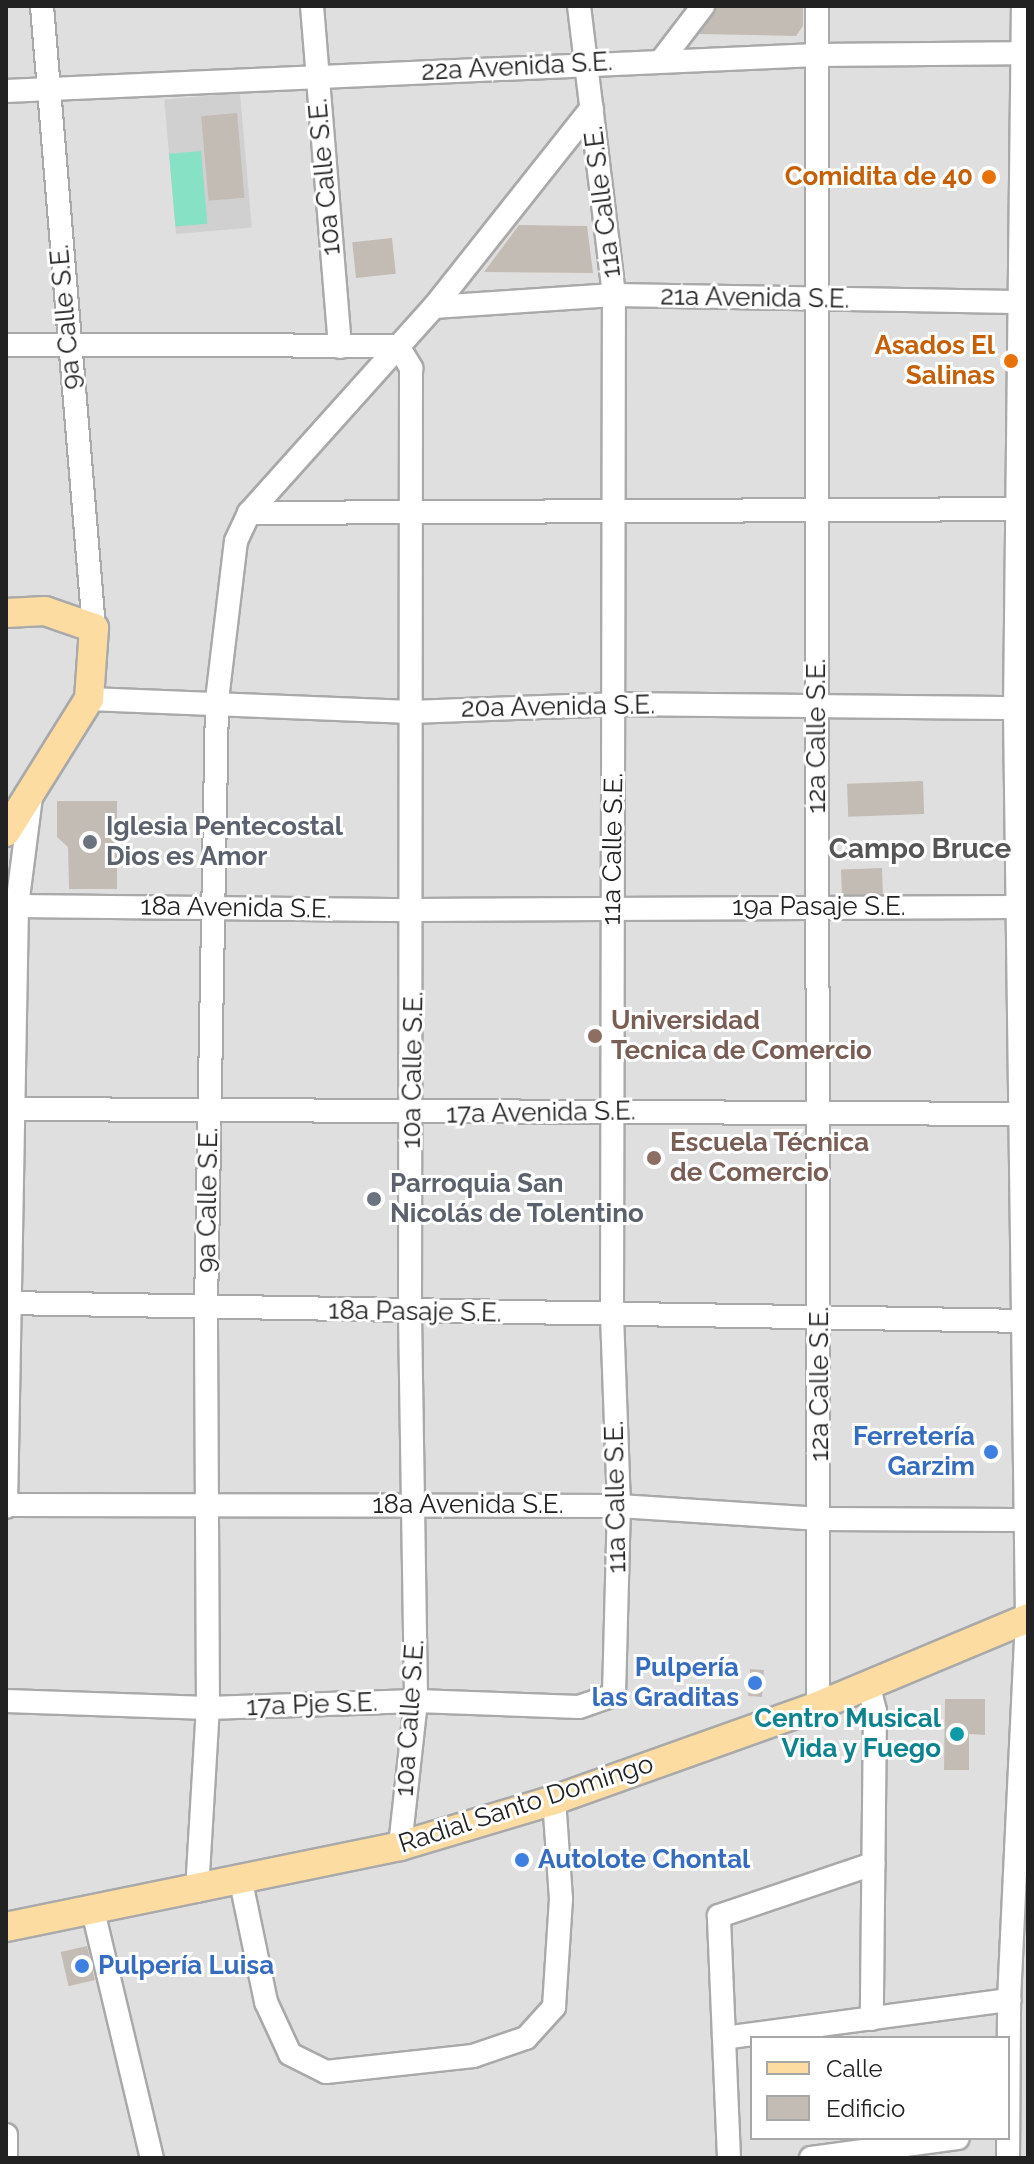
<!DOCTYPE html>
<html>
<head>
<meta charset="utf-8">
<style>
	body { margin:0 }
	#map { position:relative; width:1034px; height:2164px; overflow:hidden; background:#f2f0e9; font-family:Raleway,sans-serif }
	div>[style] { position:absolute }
	.residential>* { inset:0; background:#e0dfdf }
	.religious>* { inset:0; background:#d0d0d0; transform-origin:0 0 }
	.pitch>* { inset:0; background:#86e1c5; transform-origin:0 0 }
	.building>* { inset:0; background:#c3bcb5; transform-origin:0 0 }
	.roads { filter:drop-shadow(2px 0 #a9a9a9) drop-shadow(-2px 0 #a9a9a9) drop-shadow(0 2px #a9a9a9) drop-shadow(0 -2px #a9a9a9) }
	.minor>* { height:22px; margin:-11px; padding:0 11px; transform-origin:11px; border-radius:11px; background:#fff }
	.major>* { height:28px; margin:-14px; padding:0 14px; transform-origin:14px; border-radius:14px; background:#fddca2 }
	.dots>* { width:22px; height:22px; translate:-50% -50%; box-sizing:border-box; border:4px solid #fff; border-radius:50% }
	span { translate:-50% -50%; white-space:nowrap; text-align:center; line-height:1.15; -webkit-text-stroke:6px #fff; paint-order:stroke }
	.street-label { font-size:26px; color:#222 }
	.food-label { font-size:26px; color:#c56008; font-weight:700 }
	.right { translate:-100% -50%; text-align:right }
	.worship-label { font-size:26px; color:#5b616d; font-weight:700 }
	.left { translate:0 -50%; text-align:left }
	.education-label { font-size:26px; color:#785e54; font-weight:700 }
	.shop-label { font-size:26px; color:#366cbe; font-weight:700 }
	.culture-label { font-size:26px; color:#0d838f; font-weight:700 }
	.neighbourhood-label { font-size:28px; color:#555; font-weight:700 }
	.frame { position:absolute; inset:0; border:8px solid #222; pointer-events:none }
	.legend { position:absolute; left:750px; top:2036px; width:260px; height:104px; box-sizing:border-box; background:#fff; border:2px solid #a7a7a7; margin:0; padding:10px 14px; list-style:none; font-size:24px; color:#222 }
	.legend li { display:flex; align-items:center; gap:16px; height:40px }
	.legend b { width:40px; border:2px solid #a7a7a7 }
</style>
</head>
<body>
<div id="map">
	<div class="residential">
		<i style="clip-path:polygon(evenodd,6px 6px,1028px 6px,1028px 2158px,6px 2158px,6px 6px,752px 2038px,1008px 2038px,1008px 2138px,752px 2138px,752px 2038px)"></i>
	</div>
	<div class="religious">
		<i style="left:240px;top:93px;width:135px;height:76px;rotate:85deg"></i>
	</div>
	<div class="pitch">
		<i style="left:201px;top:151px;width:73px;height:32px;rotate:85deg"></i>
	</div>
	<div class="building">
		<i style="clip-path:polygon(717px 6px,803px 6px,803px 26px,796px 36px,699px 34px)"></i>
		<i style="left:237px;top:113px;width:85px;height:36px;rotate:85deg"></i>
		<i style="clip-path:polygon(519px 225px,587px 226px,593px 273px,484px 272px)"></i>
		<i style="left:392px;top:238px;width:36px;height:40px;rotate:84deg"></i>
		<i style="left:923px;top:781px;width:33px;height:76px;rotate:88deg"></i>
		<i style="clip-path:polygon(57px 801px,117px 801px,117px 889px,69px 889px,68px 847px,57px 837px)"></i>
		<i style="left:882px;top:868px;width:26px;height:41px;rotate:88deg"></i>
		<i style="left:750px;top:1669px;width:14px;height:27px;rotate:4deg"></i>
		<i style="clip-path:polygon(945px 1699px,985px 1699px,985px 1735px,969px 1734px,969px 1770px,944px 1770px)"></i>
		<i style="left:87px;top:1946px;width:35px;height:27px;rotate:77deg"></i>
	</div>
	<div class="roads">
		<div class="minor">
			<i style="left:42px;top:6px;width:624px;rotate:85.22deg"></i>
			<i style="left:312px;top:6px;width:342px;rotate:85.3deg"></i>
			<i style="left:817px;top:6px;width:1700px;rotate:89.97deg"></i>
			<i style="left:661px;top:61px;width:69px;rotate:-52.6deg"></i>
			<i style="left:6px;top:91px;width:811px;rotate:-2.54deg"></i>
			<i style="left:816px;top:55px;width:212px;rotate:-0.5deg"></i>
			<i style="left:434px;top:307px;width:180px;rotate:-3.8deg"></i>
			<i style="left:614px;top:295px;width:414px;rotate:1deg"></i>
			<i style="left:6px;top:345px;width:392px;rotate:0.1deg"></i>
			<i style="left:398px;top:346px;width:26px;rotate:59deg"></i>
			<i style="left:411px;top:368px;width:946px;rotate:90.06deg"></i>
			<i style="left:410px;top:1314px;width:387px;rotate:89.1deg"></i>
			<i style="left:416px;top:1701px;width:146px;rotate:96.3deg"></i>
			<i style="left:249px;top:513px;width:779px;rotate:-0.29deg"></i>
			<i style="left:89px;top:699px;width:322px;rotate:2.3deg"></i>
			<i style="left:411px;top:712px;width:204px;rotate:-2.2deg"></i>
			<i style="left:615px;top:704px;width:412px;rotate:0.6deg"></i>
			<i style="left:6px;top:901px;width:12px;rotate:24deg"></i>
			<i style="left:17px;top:906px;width:398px;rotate:0.6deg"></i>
			<i style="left:415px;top:910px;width:613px;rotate:-0.28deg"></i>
			<i style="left:6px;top:1109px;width:1022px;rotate:0.28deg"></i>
			<i style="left:6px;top:1303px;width:1022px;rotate:1.01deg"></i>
			<i style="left:6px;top:1505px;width:613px;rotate:0.09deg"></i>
			<i style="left:619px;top:1506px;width:202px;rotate:3.7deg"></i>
			<i style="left:821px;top:1519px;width:205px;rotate:0.3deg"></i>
			<i style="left:6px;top:1507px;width:601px;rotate:-88.95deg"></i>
			<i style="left:17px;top:906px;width:110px;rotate:-82.7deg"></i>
			<i style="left:869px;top:1687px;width:25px;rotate:76deg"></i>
			<i style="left:875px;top:1711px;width:308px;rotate:90.6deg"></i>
			<i style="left:6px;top:1701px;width:202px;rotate:2deg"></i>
			<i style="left:208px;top:1708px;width:208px;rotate:-1.9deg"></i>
			<i style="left:416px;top:1701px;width:163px;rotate:2.1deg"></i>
			<i style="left:579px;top:1707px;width:37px;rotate:-19deg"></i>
			<i style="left:614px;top:1695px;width:189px;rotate:-88.5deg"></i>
			<i style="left:619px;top:1506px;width:192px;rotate:-92.1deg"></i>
			<i style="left:612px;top:1314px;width:1019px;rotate:-89.89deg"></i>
			<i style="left:614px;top:295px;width:291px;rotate:-96.9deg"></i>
			<i style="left:241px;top:1882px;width:123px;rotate:78.2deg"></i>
			<i style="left:266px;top:2002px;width:57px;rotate:65.2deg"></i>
			<i style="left:290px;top:2054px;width:40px;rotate:26.6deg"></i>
			<i style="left:326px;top:2072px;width:148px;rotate:-6.2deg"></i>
			<i style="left:473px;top:2056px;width:56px;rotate:-18.8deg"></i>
			<i style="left:526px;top:2038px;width:42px;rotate:-47.9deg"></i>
			<i style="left:554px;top:2007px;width:108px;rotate:-86.3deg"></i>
			<i style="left:561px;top:1899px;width:99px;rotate:-94deg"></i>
			<i style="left:197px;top:1891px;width:183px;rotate:-86.6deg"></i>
			<i style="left:208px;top:1708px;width:401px;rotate:-90.3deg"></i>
			<i style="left:206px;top:1307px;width:607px;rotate:-88.96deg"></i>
			<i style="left:217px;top:700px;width:160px;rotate:-83.2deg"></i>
			<i style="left:236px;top:541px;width:31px;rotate:-65deg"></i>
			<i style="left:249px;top:513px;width:277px;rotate:-48.1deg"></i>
			<i style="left:434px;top:307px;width:254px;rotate:-51.6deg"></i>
			<i style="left:93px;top:1911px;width:254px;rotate:76.6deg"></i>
			<i style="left:724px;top:2038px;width:288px;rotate:-7.6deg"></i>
			<i style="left:6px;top:2135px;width:23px;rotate:90deg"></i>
			<i style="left:729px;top:2158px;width:242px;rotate:-92.4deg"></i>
			<i style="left:719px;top:1916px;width:163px;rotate:-18.7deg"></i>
			<i style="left:811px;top:2158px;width:148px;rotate:-7.7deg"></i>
			<i style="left:1008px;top:2158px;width:158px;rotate:-89.6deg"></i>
			<i style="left:1009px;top:2000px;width:382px;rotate:-87.3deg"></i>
			<i style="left:1027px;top:1618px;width:910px;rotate:-90.76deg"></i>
			<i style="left:1015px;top:708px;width:702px;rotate:-89.35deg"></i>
		</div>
		<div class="major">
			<i style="left:6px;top:613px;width:39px;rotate:-3deg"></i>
			<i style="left:45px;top:611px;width:52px;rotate:19.1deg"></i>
			<i style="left:94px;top:628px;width:71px;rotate:94deg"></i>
			<i style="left:89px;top:699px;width:157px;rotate:122deg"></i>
			<i style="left:6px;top:1927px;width:402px;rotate:-11.6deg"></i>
			<i style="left:400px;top:1846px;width:161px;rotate:-16.6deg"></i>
			<i style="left:554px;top:1800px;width:280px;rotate:-19.6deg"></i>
			<i style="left:818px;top:1706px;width:228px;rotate:-22.7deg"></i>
		</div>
	</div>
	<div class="dots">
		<i style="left:989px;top:177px;background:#e8710a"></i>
		<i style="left:1011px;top:361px;background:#e8710a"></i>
		<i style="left:90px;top:842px;background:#6b7280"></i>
		<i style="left:595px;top:1036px;background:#8d6e63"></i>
		<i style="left:654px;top:1158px;background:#8d6e63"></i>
		<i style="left:374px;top:1199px;background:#6b7280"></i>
		<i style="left:991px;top:1452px;background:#3f7fe0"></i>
		<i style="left:755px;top:1683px;background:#3f7fe0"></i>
		<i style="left:957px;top:1734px;background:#0f9aa8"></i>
		<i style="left:522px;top:1860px;background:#3f7fe0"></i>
		<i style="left:82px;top:1966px;background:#3f7fe0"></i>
	</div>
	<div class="street-label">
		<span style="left:517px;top:67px;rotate:-3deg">22a Avenida S.E.</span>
		<span style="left:325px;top:177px;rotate:-95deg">10a Calle S.E.</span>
		<span style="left:603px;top:202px;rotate:-97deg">11a Calle S.E.</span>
		<span style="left:755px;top:298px;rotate:1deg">21a Avenida S.E.</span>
		<span style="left:66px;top:317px;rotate:-95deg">9a Calle S.E.</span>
		<span style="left:558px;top:707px;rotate:-1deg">20a Avenida S.E.</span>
		<span style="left:817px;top:736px;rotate:-90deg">12a Calle S.E.</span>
		<span style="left:613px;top:849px;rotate:-89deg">11a Calle S.E.</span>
		<span style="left:819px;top:907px">19a Pasaje S.E.</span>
		<span style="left:236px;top:908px;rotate:1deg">18a Avenida S.E.</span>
		<span style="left:413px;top:1070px;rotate:-89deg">10a Calle S.E.</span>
		<span style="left:541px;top:1113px;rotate:-1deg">17a Avenida S.E.</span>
		<span style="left:208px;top:1200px;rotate:-89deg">9a Calle S.E.</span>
		<span style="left:415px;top:1312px;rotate:1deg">18a Pasaje S.E.</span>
		<span style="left:820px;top:1384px;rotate:-90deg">12a Calle S.E.</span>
		<span style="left:616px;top:1497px;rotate:-91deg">11a Calle S.E.</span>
		<span style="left:468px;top:1505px">18a Avenida S.E.</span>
		<span style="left:312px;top:1705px;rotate:-2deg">17a Pje S.E.</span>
		<span style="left:410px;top:1718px;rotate:-86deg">10a Calle S.E.</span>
		<span style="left:526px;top:1804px;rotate:-18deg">Radial Santo Domingo</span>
	</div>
	<div class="food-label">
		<span class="right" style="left:973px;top:177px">Comidita de 40</span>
		<span class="right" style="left:995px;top:361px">Asados El<br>Salinas</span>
	</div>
	<div class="worship-label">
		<span class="left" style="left:106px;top:842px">Iglesia Pentecostal<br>Dios es Amor</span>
		<span class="left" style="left:390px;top:1199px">Parroquia San<br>Nicolás de Tolentino</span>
	</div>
	<div class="education-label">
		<span class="left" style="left:611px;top:1036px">Universidad<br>Tecnica de Comercio</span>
		<span class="left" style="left:670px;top:1158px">Escuela Técnica<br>de Comercio</span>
	</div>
	<div class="shop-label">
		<span class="right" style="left:975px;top:1452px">Ferretería<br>Garzim</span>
		<span class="right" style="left:739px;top:1683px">Pulpería<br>las Graditas</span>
		<span class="left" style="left:538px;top:1860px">Autolote Chontal</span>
		<span class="left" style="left:98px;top:1966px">Pulpería Luisa</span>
	</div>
	<div class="culture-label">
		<span class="right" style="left:941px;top:1734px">Centro Musical<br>Vida y Fuego</span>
	</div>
	<div class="neighbourhood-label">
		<span style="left:920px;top:849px">Campo Bruce</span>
	</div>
	<div class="frame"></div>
	<ul class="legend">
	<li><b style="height:10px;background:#fddca2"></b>Calle</li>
	<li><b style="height:22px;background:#c3bcb5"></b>Edificio</li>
	</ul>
</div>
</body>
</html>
